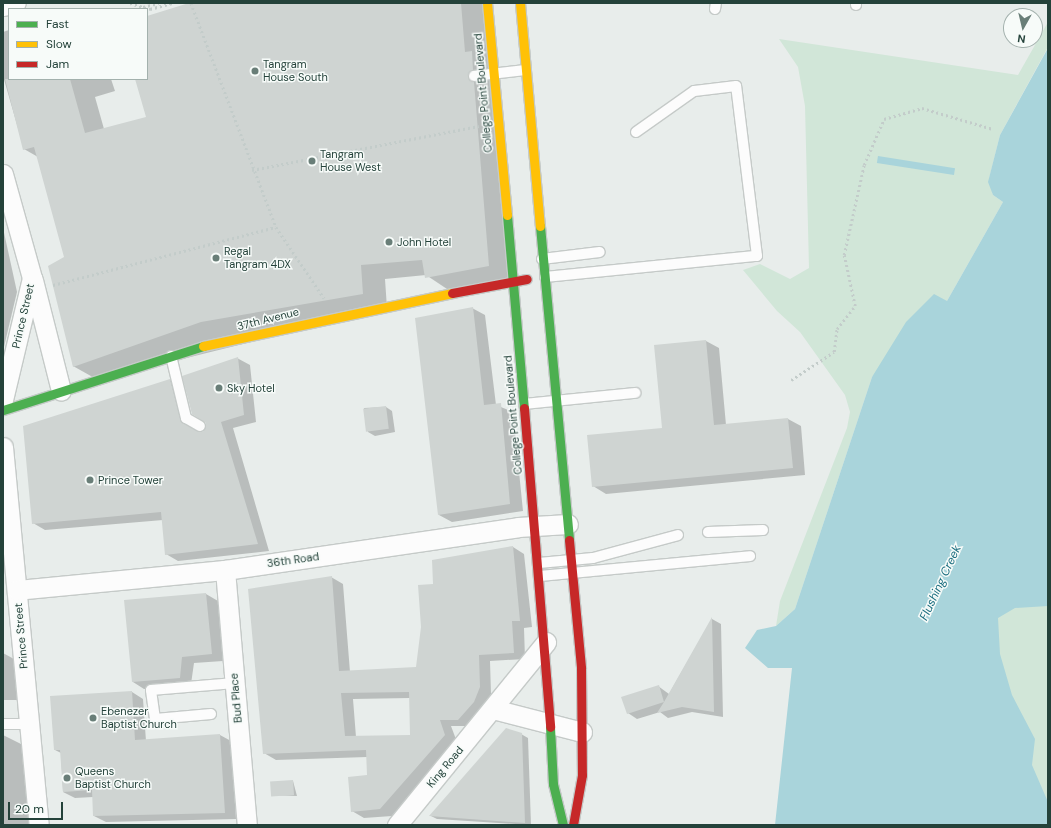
<!DOCTYPE html>
<html>
<head>
<meta charset="utf-8">
<style>
	body { margin:0 }
	#map { position:relative; width:1051px; height:828px; overflow:hidden; background:#e8edeb; font-family:"DM Sans",sans-serif }
	div>[style] { position:absolute }
	.green>* { inset:0; background:#d1e6d8 }
	.water>* { inset:0; background:#a9d4db; transform-origin:0 0 }
	.shadow>* { inset:0; background:#0003 }
	.building>* { inset:0; background:#cfd4d2; transform-origin:0 0 }
	.path>* { height:2.5px; margin-top:-1.25px; transform-origin:0; background:repeating-linear-gradient(90deg,#c3ccca 0 2px,transparent 0 5px) }
	.roads { filter:drop-shadow(1px 0 #c5cac8) drop-shadow(-1px 0 #c5cac8) drop-shadow(0 1px #c5cac8) drop-shadow(0 -1px #c5cac8) }
	.lane>* { height:10px; margin:-5px; padding:0 5px; transform-origin:5px; border-radius:5px; background:#fcfcfc }
	.street>* { height:19px; margin:-9.5px; padding:0 9.5px; transform-origin:9.5px; border-radius:9.5px; background:#fcfcfc }
	.fast>* { height:9px; margin:-4.5px; padding:0 4.5px; transform-origin:4.5px; border-radius:4.5px; background:#4caf50 }
	.slow>* { height:9px; margin:-4.5px; padding:0 4.5px; transform-origin:4.5px; border-radius:4.5px; background:#ffc107 }
	.jam>* { height:9px; margin:-4.5px; padding:0 4.5px; transform-origin:4.5px; border-radius:4.5px; background:#c62828 }
	.dots>* { width:11px; height:11px; translate:-50% -50%; box-sizing:border-box; border:2px solid #f7fbf9; border-radius:50% }
	span { translate:-50% -50%; white-space:nowrap; text-align:center; line-height:1.15; -webkit-text-stroke:3px #f7fbf9; paint-order:stroke }
	.poi-label { font-size:11px; color:#24423a }
	.left { translate:0 -50%; text-align:left }
	.street-label { font-size:11px; color:#24423a }
	.water-label { font-size:12px; color:#1c6f80; font-style:italic }
	.frame { position:absolute; inset:0; border:4px solid #24423a; pointer-events:none }
	.legend { position:absolute; left:8px; top:8px; width:140px; height:72px; box-sizing:border-box; background:#f7fbf9; border:1px solid #a3b1ad; margin:0; padding:5px 7px; list-style:none; font-size:12px; color:#24423a }
	.legend li { display:flex; align-items:center; gap:8px; height:20px }
	.legend b { width:20px; border:1px solid #a3b1ad }
	.north { position:absolute; left:1003px; top:8px; width:40px; height:40px; box-sizing:border-box; background:#f7fbf9; border:1px solid #a3b1ad; border-radius:50%; rotate:188deg; font-size:11px; font-weight:700; line-height:16px; text-align:center; color:#24423a }
	.north::after { content:''; display:block; margin:auto; width:14px; height:18px; background:#697e78; clip-path:polygon(50% 0,100% 100%,50% 72%,0 100%) }
	.scale { position:absolute; left:8px; top:802px; width:55px; height:18px; box-sizing:border-box; border:2px solid #24423a; border-top:0; padding-left:5px; font-size:12px; line-height:14px; white-space:nowrap; color:#24423a; -webkit-text-stroke:3px #f7fbf9; paint-order:stroke }
</style>
</head>
<body>
<div id="map">
	<div class="green">
		<i style="clip-path:polygon(1048px 22px,1048px 47px,1000px 135px,989px 179px,993px 195px,1003px 202px,947px 301px,872px 377px,795px 609px,776px 626px,780px 601px,847px 428px,850px 412px,845px 395px,800px 332px,777px 311px,743px 270px,760px 264px,790px 279px,809px 268px,805px 106px,798px 67px,779px 39px,1018px 75px)"></i>
		<i style="clip-path:polygon(1048px 583px,1048px 825px,981px 622px)"></i>
	</div>
	<div class="water">
		<i style="clip-path:polygon(1048px 48px,1048px 606px,1015px 608px,998px 618px,1000px 654px,1012px 695px,1035px 739px,1032px 765px,1048px 802px,1048px 825px,775px 825px,792px 668px,768px 668px,745px 648px,757px 630px,776px 626px,795px 609px,872px 377px,906px 322px,934px 294px,947px 301px,1003px 202px,993px 195px,988px 182px,1000px 135px)"></i>
		<i style="left:878px;top:156px;width:78px;height:7px;rotate:9deg"></i>
	</div>
	<div class="shadow">
		<i style="clip-path:polygon(192px 3px,484px 3px,513px 280px,450px 291px,426px 275px,385px 279px,387px 308px,98px 380px,73px 366px,65px 258px,38px 157px,24px 149px,3px 76px,3px 32px,9px 30px,9px 79px,111px 79px,115px 91px,95px 97px,104px 129px,147px 118px,136px 79px,147px 79px,147px 17px)"></i>
		<i style="clip-path:polygon(3px 228px,17px 292px,3px 351px)"></i>
		<i style="clip-path:polygon(472px 308px,485px 315px,496px 405px,513px 412px,523px 511px,452px 522px,439px 515px)"></i>
		<i style="clip-path:polygon(706px 341px,719px 348px,726px 425px,788px 419px,801px 426px,805px 475px,606px 494px,593px 486px,663px 429px)"></i>
		<i style="clip-path:polygon(237px 358px,250px 365px,256px 422px,233px 428px,269px 551px,178px 561px,166px 554px,163px 520px,45px 530px,33px 523px,170px 380px,182px 387px,192px 428px,204px 433px)"></i>
		<i style="clip-path:polygon(386px 407px,392px 411px,395px 432px,375px 436px,368px 432px,364px 408px)"></i>
		<i style="clip-path:polygon(evenodd,513px 547px,524px 554px,532px 627px,524px 628px,525px 659px,490px 661px,491px 694px,485px 708px,470px 726px,451px 726px,457px 742px,392px 816px,364px 818px,352px 811px,368px 776px,367px 757px,276px 760px,264px 753px,331px 577px,343px 584px,350px 672px,417px 668px,434px 585px,513px 547px,410px 698px,411px 736px,356px 737px,353px 699px,410px 698px)"></i>
		<i style="clip-path:polygon(206px 594px,218px 601px,223px 661px,194px 663px,191px 684px,144px 689px,133px 682px,125px 601px)"></i>
		<i style="clip-path:polygon(712px 619px,721px 624px,723px 717px,692px 712px,668px 718px,660px 712px,637px 719px,628px 713px,658px 686px,669px 694px)"></i>
		<i style="clip-path:polygon(3px 653px,14px 659px,18px 700px,3px 700px)"></i>
		<i style="clip-path:polygon(132px 692px,143px 699px,146px 741px,220px 735px,231px 741px,236px 819px,106px 822px,94px 816px,93px 797px,75px 798px,63px 792px,61px 753px,55px 750px)"></i>
		<i style="clip-path:polygon(521px 734px,528px 738px,531px 825px,437px 819px,431px 816px)"></i>
		<i style="clip-path:polygon(3px 735px,23px 745px,31px 825px,3px 825px)"></i>
		<i style="clip-path:polygon(293px 781px,297px 796px,272px 795px)"></i>
	</div>
	<div class="building">
		<i style="clip-path:polygon(189px 3px,461px 3px,465px 52px,472px 51px,473px 70px,468px 76px,474px 82px,489px 266px,425px 278px,422px 260px,361px 265px,363px 294px,201px 322px,73px 367px,48px 266px,64px 257px,34px 147px,23px 150px,5px 79px,70px 79px,85px 133px,146px 117px,135px 79px,147px 79px,147px 16px)"></i>
		<i style="clip-path:polygon(473px 307px,484px 405px,501px 403px,510px 504px,438px 515px,415px 318px)"></i>
		<i style="clip-path:polygon(706px 340px,714px 425px,788px 418px,793px 468px,592px 487px,587px 435px,662px 428px,654px 345px)"></i>
		<i style="clip-path:polygon(238px 357px,244px 415px,221px 422px,258px 544px,165px 555px,161px 512px,32px 524px,23px 426px,170px 379px,181px 422px,203px 432px,206px 423px,192px 414px,182px 376px)"></i>
		<i style="left:386px;top:406px;width:23px;height:23px;rotate:83deg"></i>
		<i style="clip-path:polygon(evenodd,513px 546px,520px 621px,512px 621px,514px 653px,479px 655px,480px 687px,474px 702px,458px 720px,440px 720px,445px 735px,380px 809px,351px 812px,348px 777px,367px 775px,366px 750px,263px 754px,248px 589px,332px 576px,339px 671px,416px 667px,421px 627px,418px 585px,433px 584px,432px 560px,513px 546px,409px 692px,410px 735px,345px 736px,341px 693px,409px 692px)"></i>
		<i style="clip-path:polygon(206px 593px,212px 654px,182px 657px,180px 678px,132px 682px,124px 600px)"></i>
		<i style="clip-path:polygon(712px 617px,714px 712px,682px 707px,657px 713px,664px 702px,627px 714px,621px 697px,659px 685px,664px 702px)"></i>
		<i style="clip-path:polygon(132px 691px,135px 740px,220px 734px,225px 813px,93px 816px,92px 790px,63px 792px,60px 750px,54px 750px,50px 696px)"></i>
		<i style="clip-path:polygon(506px 728px,522px 733px,525px 823px,429px 816px)"></i>
		<i style="left:293px;top:780px;width:15px;height:23px;rotate:86deg"></i>
	</div>
	<div class="path">
		<i style="left:130px;top:3px;width:21px;rotate:17deg"></i>
		<i style="left:150px;top:9px;width:23px;rotate:-15deg"></i>
		<i style="left:191px;top:3px;width:240px;rotate:69.2deg"></i>
		<i style="left:276px;top:227px;width:86px;rotate:55.9deg"></i>
		<i style="left:143px;top:7px;width:16px;rotate:-15deg"></i>
		<i style="left:252px;top:170px;width:231px;rotate:-11deg"></i>
		<i style="left:53px;top:285px;width:230px;rotate:-14.6deg"></i>
		<i style="left:791px;top:380px;width:51px;rotate:-33.1deg"></i>
		<i style="left:834px;top:352px;width:23px;rotate:-83deg"></i>
		<i style="left:837px;top:329px;width:29px;rotate:-52deg"></i>
		<i style="left:855px;top:306px;width:52px;rotate:-102.2deg"></i>
		<i style="left:844px;top:255px;width:92px;rotate:-77.5deg"></i>
		<i style="left:864px;top:165px;width:50px;rotate:-66.5deg"></i>
		<i style="left:884px;top:119px;width:40px;rotate:-16deg"></i>
		<i style="left:922px;top:108px;width:74px;rotate:16.5deg"></i>
	</div>
	<div class="roads">
		<div class="lane">
			<i style="left:856px;top:5px;width:2px;rotate:-90deg"></i>
			<i style="left:715px;top:9px;width:6px;rotate:-81deg"></i>
			<i style="left:474px;top:76px;width:51px;rotate:-6.7deg"></i>
			<i style="left:542px;top:259px;width:58px;rotate:-6.9deg"></i>
			<i style="left:545px;top:277px;width:213px;rotate:-5.7deg"></i>
			<i style="left:757px;top:256px;width:171px;rotate:-97deg"></i>
			<i style="left:736px;top:86px;width:42px;rotate:173.2deg"></i>
			<i style="left:694px;top:91px;width:71px;rotate:144.7deg"></i>
			<i style="left:171px;top:356px;width:64px;rotate:76.4deg"></i>
			<i style="left:186px;top:418px;width:16px;rotate:30deg"></i>
			<i style="left:524px;top:404px;width:112px;rotate:-5.7deg"></i>
			<i style="left:708px;top:532px;width:55px;rotate:-2.1deg"></i>
			<i style="left:539px;top:563px;width:54px;rotate:-5.3deg"></i>
			<i style="left:593px;top:558px;width:88px;rotate:-15.1deg"></i>
			<i style="left:540px;top:576px;width:211px;rotate:-5.4deg"></i>
			<i style="left:211px;top:714px;width:56px;rotate:174.9deg"></i>
			<i style="left:155px;top:719px;width:29px;rotate:-98deg"></i>
			<i style="left:151px;top:690px;width:84px;rotate:-4.8deg"></i>
			<i style="left:3px;top:724px;width:27px"></i>
		</div>
		<div class="street">
			<i style="left:3px;top:6px;width:13px;rotate:-13deg"></i>
			<i style="left:3px;top:174px;width:108px;rotate:74.4deg"></i>
			<i style="left:32px;top:278px;width:125px;rotate:103.4deg"></i>
			<i style="left:33px;top:280px;width:114px;rotate:75.8deg"></i>
			<i style="left:3px;top:447px;width:380px;rotate:84.6deg"></i>
			<i style="left:225px;top:570px;width:256px;rotate:85.1deg"></i>
			<i style="left:17px;top:590px;width:209px;rotate:-5.5deg"></i>
			<i style="left:225px;top:570px;width:296px;rotate:-8.3deg"></i>
			<i style="left:518px;top:527px;width:50px;rotate:-3.4deg"></i>
			<i style="left:493px;top:709px;width:92px;rotate:14.5deg"></i>
			<i style="left:397px;top:825px;width:236px;rotate:-50.8deg"></i>
		</div>
		<div class="fast">
			<i style="left:507px;top:215px;width:194px;rotate:85deg"></i>
			<i style="left:540px;top:226px;width:315px;rotate:84.7deg"></i>
			<i style="left:3px;top:410px;width:210px;rotate:-17.7deg"></i>
			<i style="left:550px;top:727px;width:57px;rotate:87deg"></i>
			<i style="left:553px;top:784px;width:42px;rotate:76.3deg"></i>
		</div>
		<div class="slow">
			<i style="left:487px;top:3px;width:213px;rotate:84.6deg"></i>
			<i style="left:520px;top:3px;width:224px;rotate:84.9deg"></i>
			<i style="left:203px;top:346px;width:255px;rotate:-12deg"></i>
		</div>
		<div class="jam">
			<i style="left:452px;top:293px;width:76px;rotate:-10.6deg"></i>
			<i style="left:524px;top:408px;width:320px;rotate:85.3deg"></i>
			<i style="left:569px;top:540px;width:129px;rotate:84.6deg"></i>
			<i style="left:581px;top:668px;width:107px;rotate:89.5deg"></i>
			<i style="left:582px;top:775px;width:51px;rotate:100.2deg"></i>
		</div>
	</div>
	<div class="dots">
		<i style="left:255px;top:71px;background:#697e78"></i>
		<i style="left:312px;top:161px;background:#697e78"></i>
		<i style="left:389px;top:242px;background:#697e78"></i>
		<i style="left:216px;top:258px;background:#697e78"></i>
		<i style="left:219px;top:388px;background:#697e78"></i>
		<i style="left:90px;top:480px;background:#697e78"></i>
		<i style="left:93px;top:718px;background:#697e78"></i>
		<i style="left:67px;top:778px;background:#697e78"></i>
	</div>
	<div class="poi-label">
		<span class="left" style="left:263px;top:71px">Tangram<br>House South</span>
		<span class="left" style="left:320px;top:161px">Tangram<br>House West</span>
		<span class="left" style="left:397px;top:242px">John Hotel</span>
		<span class="left" style="left:224px;top:258px">Regal<br>Tangram 4DX</span>
		<span class="left" style="left:227px;top:388px">Sky Hotel</span>
		<span class="left" style="left:98px;top:480px">Prince Tower</span>
		<span class="left" style="left:101px;top:718px">Ebenezer<br>Baptist Church</span>
		<span class="left" style="left:75px;top:778px">Queens<br>Baptist Church</span>
	</div>
	<div class="street-label">
		<span style="left:483px;top:93px;rotate:-95deg">College Point Boulevard</span>
		<span style="left:23px;top:316px;rotate:-77deg">Prince Street</span>
		<span style="left:268px;top:319px;rotate:-14deg">37th Avenue</span>
		<span style="left:513px;top:415px;rotate:-95deg">College Point Boulevard</span>
		<span style="left:293px;top:560px;rotate:-8deg">36th Road</span>
		<span style="left:21px;top:636px;rotate:-95deg">Prince Street</span>
		<span style="left:236px;top:698px;rotate:-95deg">Bud Place</span>
		<span style="left:445px;top:767px;rotate:-50deg">King Road</span>
	</div>
	<div class="water-label">
		<span style="left:941px;top:583px;rotate:-65deg">Flushing Creek</span>
	</div>
	<div class="frame"></div>
	<ul class="legend">
	<li><b style="height:5px;background:#4caf50"></b>Fast</li>
	<li><b style="height:5px;background:#ffc107"></b>Slow</li>
	<li><b style="height:5px;background:#c62828"></b>Jam</li>
	</ul>
	<div class="north">N</div>
	<div class="scale">20 m</div>
</div>
</body>
</html>
